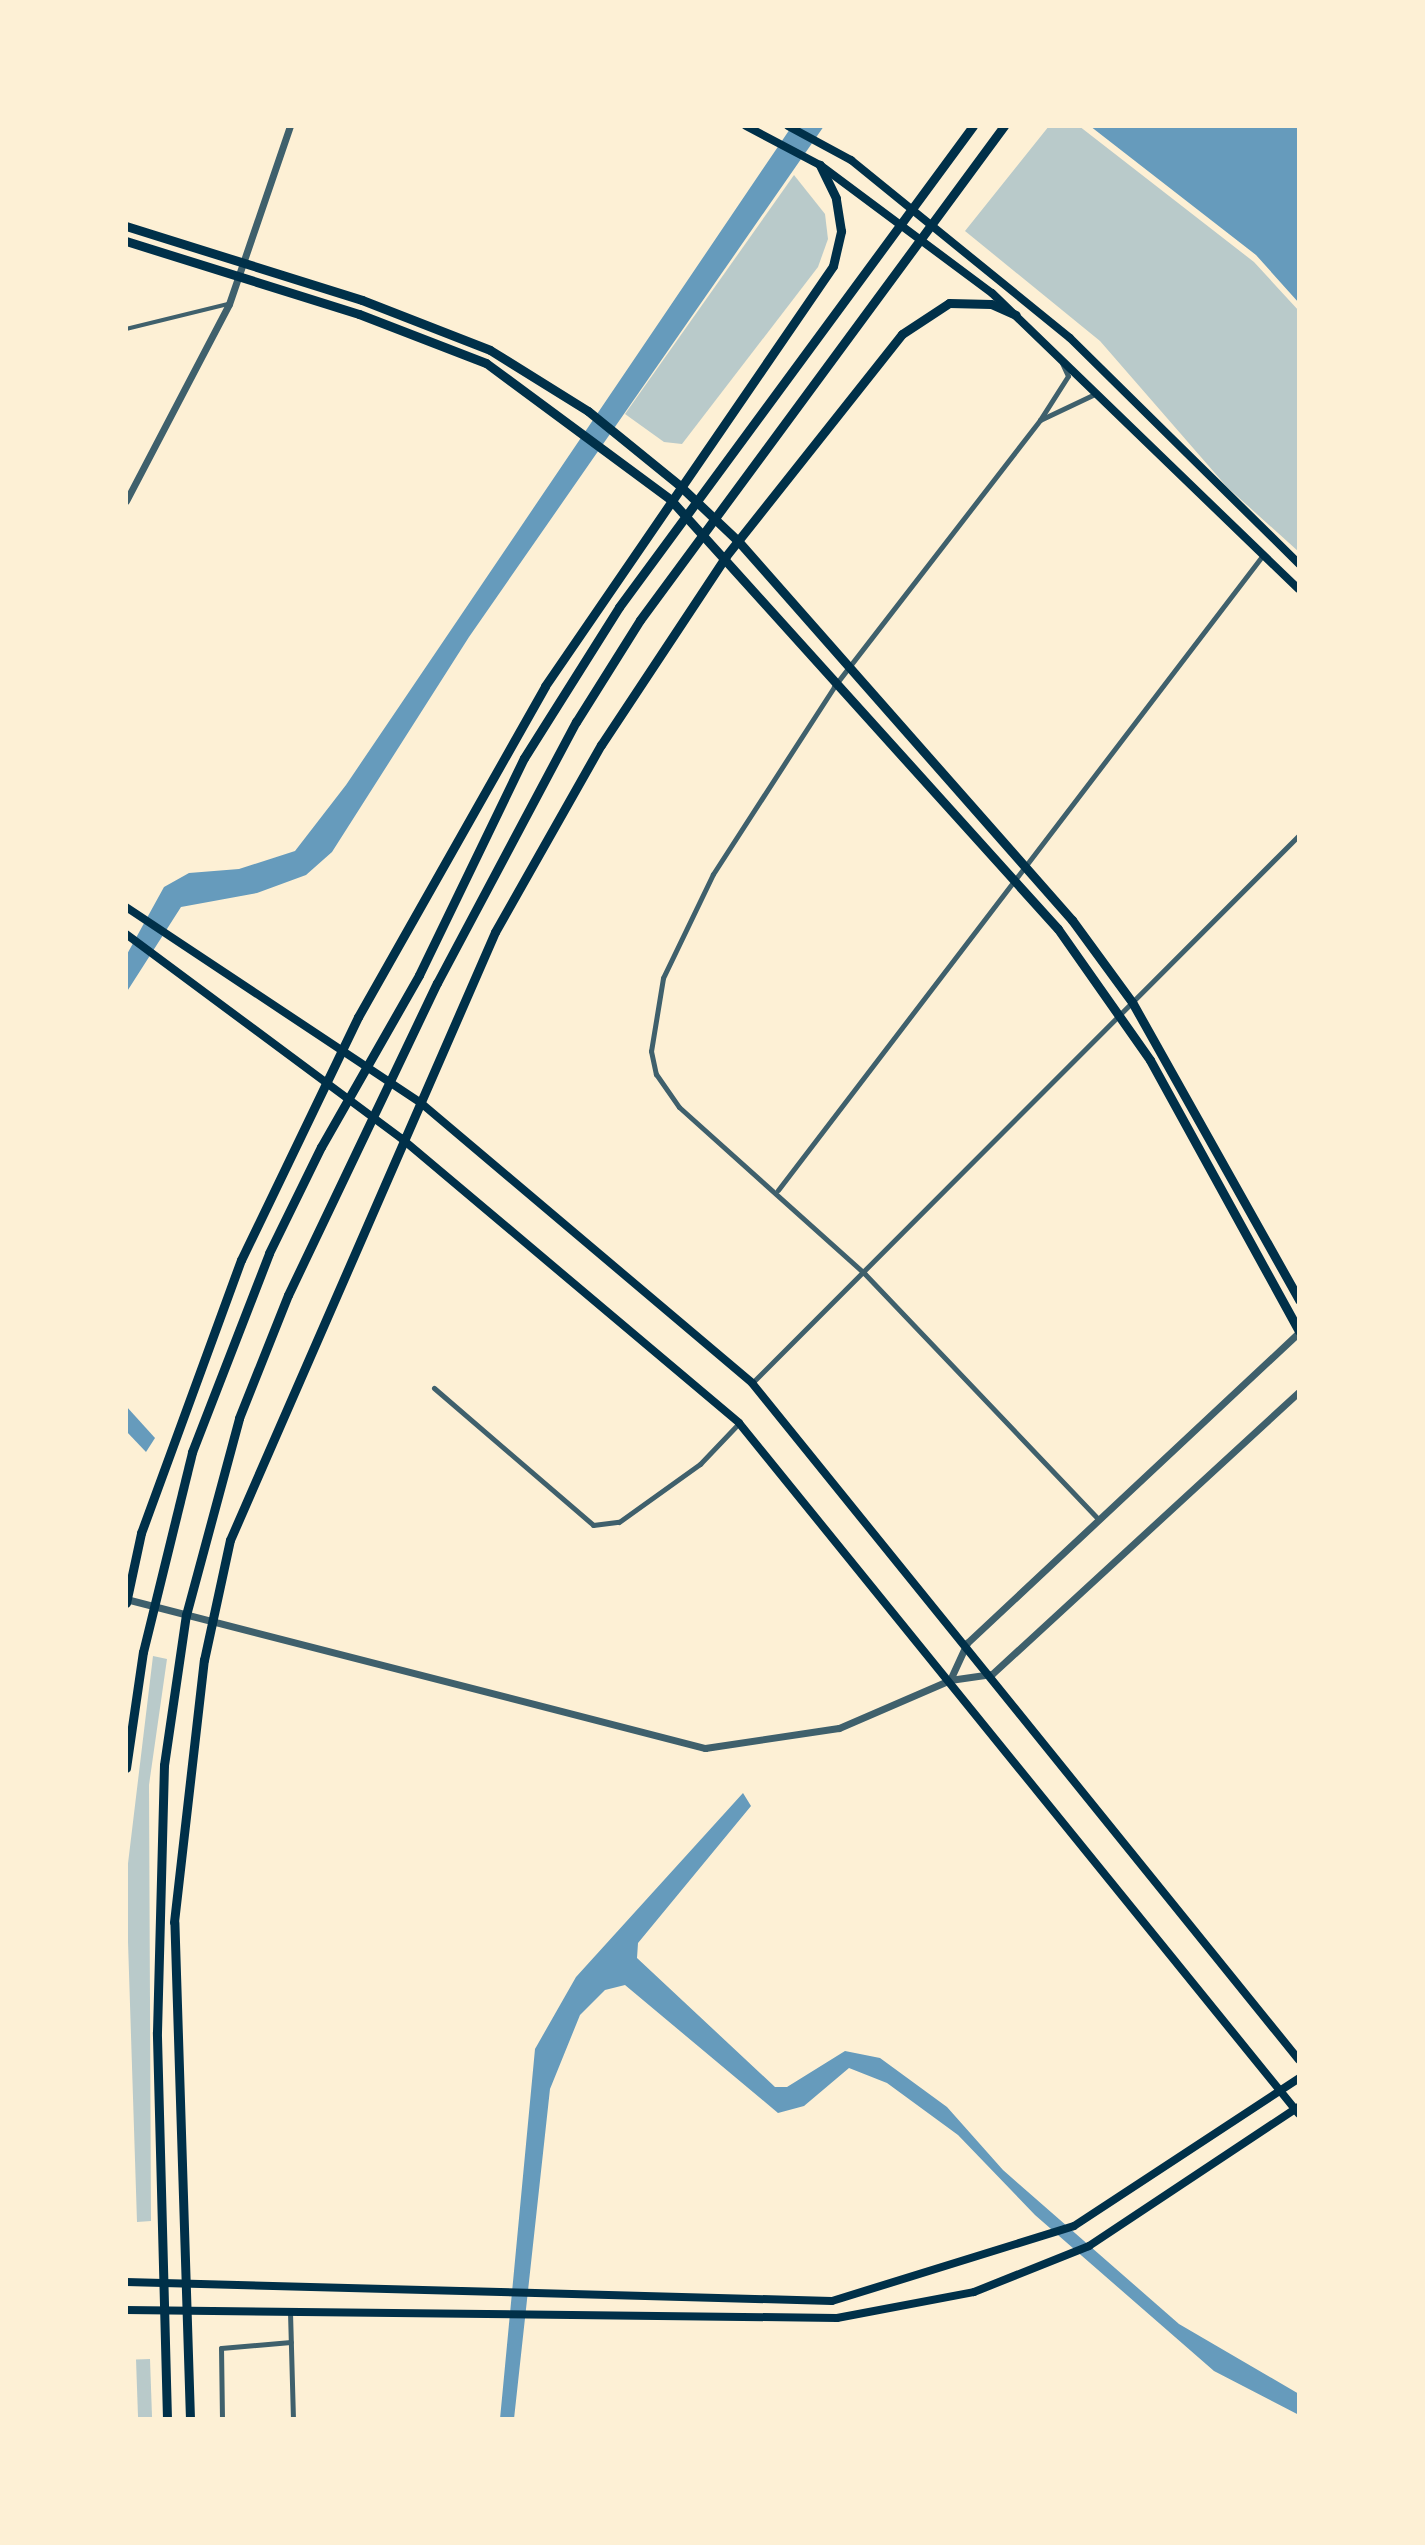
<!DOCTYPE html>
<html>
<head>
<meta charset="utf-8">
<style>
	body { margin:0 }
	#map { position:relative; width:1425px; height:2545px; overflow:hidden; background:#fdf0d5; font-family:"Zilla Slab",serif }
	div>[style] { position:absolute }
	.green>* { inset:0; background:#b9caca; transform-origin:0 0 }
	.water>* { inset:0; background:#669bbc }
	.pedestrian>* { height:4px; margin:-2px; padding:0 2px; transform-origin:2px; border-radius:2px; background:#3f606c }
	.minor>* { height:5px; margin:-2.5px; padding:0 2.5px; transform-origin:2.5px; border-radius:2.5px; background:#3f606c }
	.tertiary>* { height:7px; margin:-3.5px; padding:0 3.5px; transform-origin:3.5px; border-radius:3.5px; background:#3f606c }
	.secondary>* { height:8px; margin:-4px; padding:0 4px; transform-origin:4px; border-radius:4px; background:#003049 }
	.primary>* { height:9px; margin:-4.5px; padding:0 4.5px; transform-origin:4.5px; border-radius:4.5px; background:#003049 }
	span { translate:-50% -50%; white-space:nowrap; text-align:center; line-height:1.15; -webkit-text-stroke:6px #fdf0d5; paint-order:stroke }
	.frame { position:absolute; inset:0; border:128px solid #fdf0d5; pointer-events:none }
</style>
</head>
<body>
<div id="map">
	<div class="green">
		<i style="clip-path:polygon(1049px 126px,1079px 126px,1254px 262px,1299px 311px,1299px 552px,1227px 487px,1100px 341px,965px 231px)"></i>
		<i style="clip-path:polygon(794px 175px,825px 214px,828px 239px,818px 267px,682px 444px,664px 442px,625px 414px)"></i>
		<i style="clip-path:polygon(153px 1656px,167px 1659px,149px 1785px,151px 2221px,137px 2222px,126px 1880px)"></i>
		<i style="left:150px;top:2359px;width:60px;height:14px;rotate:88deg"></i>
	</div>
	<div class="water">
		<i style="clip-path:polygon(792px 126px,824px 126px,469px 637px,332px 852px,306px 875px,257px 893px,181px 907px,126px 993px,126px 956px,164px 887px,189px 873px,239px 869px,295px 851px,346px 785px)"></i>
		<i style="clip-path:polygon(1090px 126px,1299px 126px,1299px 303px,1256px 255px)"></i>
		<i style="clip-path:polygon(126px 1406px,155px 1438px,146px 1452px,126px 1431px)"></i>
		<i style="clip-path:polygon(743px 1793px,751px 1806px,638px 1943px,637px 1958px,775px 2087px,787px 2087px,845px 2051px,880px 2058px,947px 2107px,1003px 2170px,1179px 2324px,1299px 2394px,1299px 2415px,1214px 2371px,1035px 2215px,958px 2135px,887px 2083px,849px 2068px,804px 2106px,778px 2113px,625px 1985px,605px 1990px,580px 2015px,550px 2089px,514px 2419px,500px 2419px,535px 2049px,576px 1977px)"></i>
	</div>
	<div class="pedestrian">
		<i style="left:126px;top:329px;width:105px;rotate:-13.8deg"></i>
	</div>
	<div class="minor">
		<i style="left:1062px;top:363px;width:14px;rotate:65deg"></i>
		<i style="left:1068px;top:376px;width:52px;rotate:122.5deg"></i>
		<i style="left:1040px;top:420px;width:63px;rotate:-25.3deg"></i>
		<i style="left:1040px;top:420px;width:337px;rotate:127.7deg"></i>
		<i style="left:834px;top:687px;width:223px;rotate:122.9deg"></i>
		<i style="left:713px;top:874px;width:115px;rotate:115.7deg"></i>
		<i style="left:663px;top:978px;width:74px;rotate:99.3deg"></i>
		<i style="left:651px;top:1051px;width:24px;rotate:78deg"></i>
		<i style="left:656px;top:1074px;width:40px;rotate:55.1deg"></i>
		<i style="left:679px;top:1107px;width:249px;rotate:41.9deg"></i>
		<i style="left:864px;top:1273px;width:340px;rotate:46.4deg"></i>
		<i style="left:778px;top:1190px;width:799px;rotate:-52.63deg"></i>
		<i style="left:752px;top:1383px;width:774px;rotate:-45.05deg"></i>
		<i style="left:434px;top:1388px;width:210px;rotate:40.7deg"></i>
		<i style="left:593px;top:1525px;width:26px;rotate:-7deg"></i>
		<i style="left:619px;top:1522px;width:100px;rotate:-35.6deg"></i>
		<i style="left:700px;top:1464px;width:57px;rotate:-46.4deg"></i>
		<i style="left:290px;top:2312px;width:107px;rotate:88.4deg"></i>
		<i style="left:222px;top:2419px;width:71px;rotate:-90.8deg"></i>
		<i style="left:221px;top:2348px;width:70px;rotate:-4.9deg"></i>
	</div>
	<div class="tertiary">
		<i style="left:126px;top:501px;width:222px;rotate:-62.4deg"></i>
		<i style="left:229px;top:304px;width:188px;rotate:-71.1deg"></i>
		<i style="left:126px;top:1599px;width:598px;rotate:14.43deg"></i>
		<i style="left:705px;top:1748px;width:135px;rotate:-8.5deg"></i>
		<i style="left:839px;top:1728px;width:121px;rotate:-23.4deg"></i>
		<i style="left:950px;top:1680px;width:42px;rotate:-8.1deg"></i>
		<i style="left:992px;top:1674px;width:417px;rotate:-42.6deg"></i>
		<i style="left:950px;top:1680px;width:41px;rotate:-65.3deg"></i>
		<i style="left:967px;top:1643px;width:455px;rotate:-43.1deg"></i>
	</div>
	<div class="secondary">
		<i style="left:746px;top:126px;width:84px;rotate:27.8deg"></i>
		<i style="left:820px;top:165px;width:214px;rotate:36.7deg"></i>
		<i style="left:992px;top:293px;width:426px;rotate:44deg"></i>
		<i style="left:788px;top:126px;width:72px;rotate:28.4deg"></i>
		<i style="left:851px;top:160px;width:282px;rotate:39.1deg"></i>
		<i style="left:1070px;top:338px;width:322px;rotate:44.6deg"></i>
		<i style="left:126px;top:907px;width:354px;rotate:33.6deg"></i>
		<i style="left:421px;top:1103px;width:434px;rotate:40.2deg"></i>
		<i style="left:752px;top:1383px;width:870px;rotate:51.06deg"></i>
		<i style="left:126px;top:934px;width:342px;rotate:36.6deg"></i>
		<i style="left:401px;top:1138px;width:442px;rotate:40.1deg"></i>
		<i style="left:739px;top:1423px;width:889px;rotate:50.98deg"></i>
		<i style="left:126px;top:2282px;width:706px;rotate:1.54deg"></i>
		<i style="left:832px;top:2301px;width:253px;rotate:-17.2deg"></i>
		<i style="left:1074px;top:2226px;width:269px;rotate:-33.3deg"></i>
		<i style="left:126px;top:2310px;width:711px;rotate:0.64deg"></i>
		<i style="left:837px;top:2318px;width:139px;rotate:-10.7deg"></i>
		<i style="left:974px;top:2292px;width:124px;rotate:-21.8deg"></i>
		<i style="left:1089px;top:2246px;width:251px;rotate:-33.6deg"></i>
	</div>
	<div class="primary">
		<i style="left:126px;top:226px;width:247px;rotate:17.4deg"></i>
		<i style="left:362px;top:300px;width:137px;rotate:21.3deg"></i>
		<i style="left:490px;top:350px;width:115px;rotate:31.9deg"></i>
		<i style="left:588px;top:411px;width:117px;rotate:39.1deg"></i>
		<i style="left:679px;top:485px;width:83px;rotate:43.5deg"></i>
		<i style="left:739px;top:542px;width:504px;rotate:48.62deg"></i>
		<i style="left:1072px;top:920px;width:102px;rotate:53.8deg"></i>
		<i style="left:1132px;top:1002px;width:342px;rotate:60.7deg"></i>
		<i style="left:126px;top:241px;width:244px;rotate:17.4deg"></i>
		<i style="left:359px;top:314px;width:136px;rotate:21.1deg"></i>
		<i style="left:486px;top:363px;width:229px;rotate:36.5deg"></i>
		<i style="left:670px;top:499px;width:579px;rotate:47.94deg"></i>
		<i style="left:1058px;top:929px;width:160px;rotate:54.9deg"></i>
		<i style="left:1150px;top:1060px;width:309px;rotate:61.2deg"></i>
		<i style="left:126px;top:1603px;width:72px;rotate:-77.9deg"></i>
		<i style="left:141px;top:1533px;width:291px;rotate:-69.9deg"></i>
		<i style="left:241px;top:1260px;width:270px;rotate:-64.3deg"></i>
		<i style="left:358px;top:1017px;width:380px;rotate:-60.5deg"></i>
		<i style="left:545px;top:686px;width:509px;rotate:-55.56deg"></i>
		<i style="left:833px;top:266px;width:36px;rotate:-77deg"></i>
		<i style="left:841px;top:231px;width:33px;rotate:-99deg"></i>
		<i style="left:836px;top:198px;width:37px;rotate:-116deg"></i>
		<i style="left:126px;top:1768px;width:117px;rotate:-81.7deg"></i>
		<i style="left:143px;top:1652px;width:206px;rotate:-76.2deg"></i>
		<i style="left:192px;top:1452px;width:213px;rotate:-68.8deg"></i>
		<i style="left:269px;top:1253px;width:118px;rotate:-63.9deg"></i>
		<i style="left:321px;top:1147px;width:198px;rotate:-60.3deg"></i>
		<i style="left:419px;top:975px;width:241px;rotate:-64.2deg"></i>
		<i style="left:524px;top:758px;width:178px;rotate:-57.8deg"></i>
		<i style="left:619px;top:607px;width:597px;rotate:-53.65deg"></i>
		<i style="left:167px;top:2419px;width:387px;rotate:-91.5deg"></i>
		<i style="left:157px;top:2032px;width:267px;rotate:-88.5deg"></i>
		<i style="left:164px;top:1765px;width:152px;rotate:-81.7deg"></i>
		<i style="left:186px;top:1615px;width:204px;rotate:-74.9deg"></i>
		<i style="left:239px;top:1418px;width:132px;rotate:-68.3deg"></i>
		<i style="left:288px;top:1295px;width:346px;rotate:-64.5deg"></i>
		<i style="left:437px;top:983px;width:296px;rotate:-62deg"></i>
		<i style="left:576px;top:722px;width:120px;rotate:-57.9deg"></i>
		<i style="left:640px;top:620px;width:614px;rotate:-53.62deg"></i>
		<i style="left:190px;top:2419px;width:497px;rotate:-91.8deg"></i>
		<i style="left:174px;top:1922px;width:264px;rotate:-83.5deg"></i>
		<i style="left:204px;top:1660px;width:123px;rotate:-77.8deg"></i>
		<i style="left:230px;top:1540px;width:663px;rotate:-66.45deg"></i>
		<i style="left:495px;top:932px;width:215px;rotate:-60.5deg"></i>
		<i style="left:601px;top:745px;width:227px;rotate:-56.5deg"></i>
		<i style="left:726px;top:556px;width:283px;rotate:-51.6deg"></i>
		<i style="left:902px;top:334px;width:56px;rotate:-33.4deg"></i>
		<i style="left:949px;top:303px;width:42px;rotate:1.4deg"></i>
		<i style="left:991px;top:304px;width:27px;rotate:24deg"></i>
	</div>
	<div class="frame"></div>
</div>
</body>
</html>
